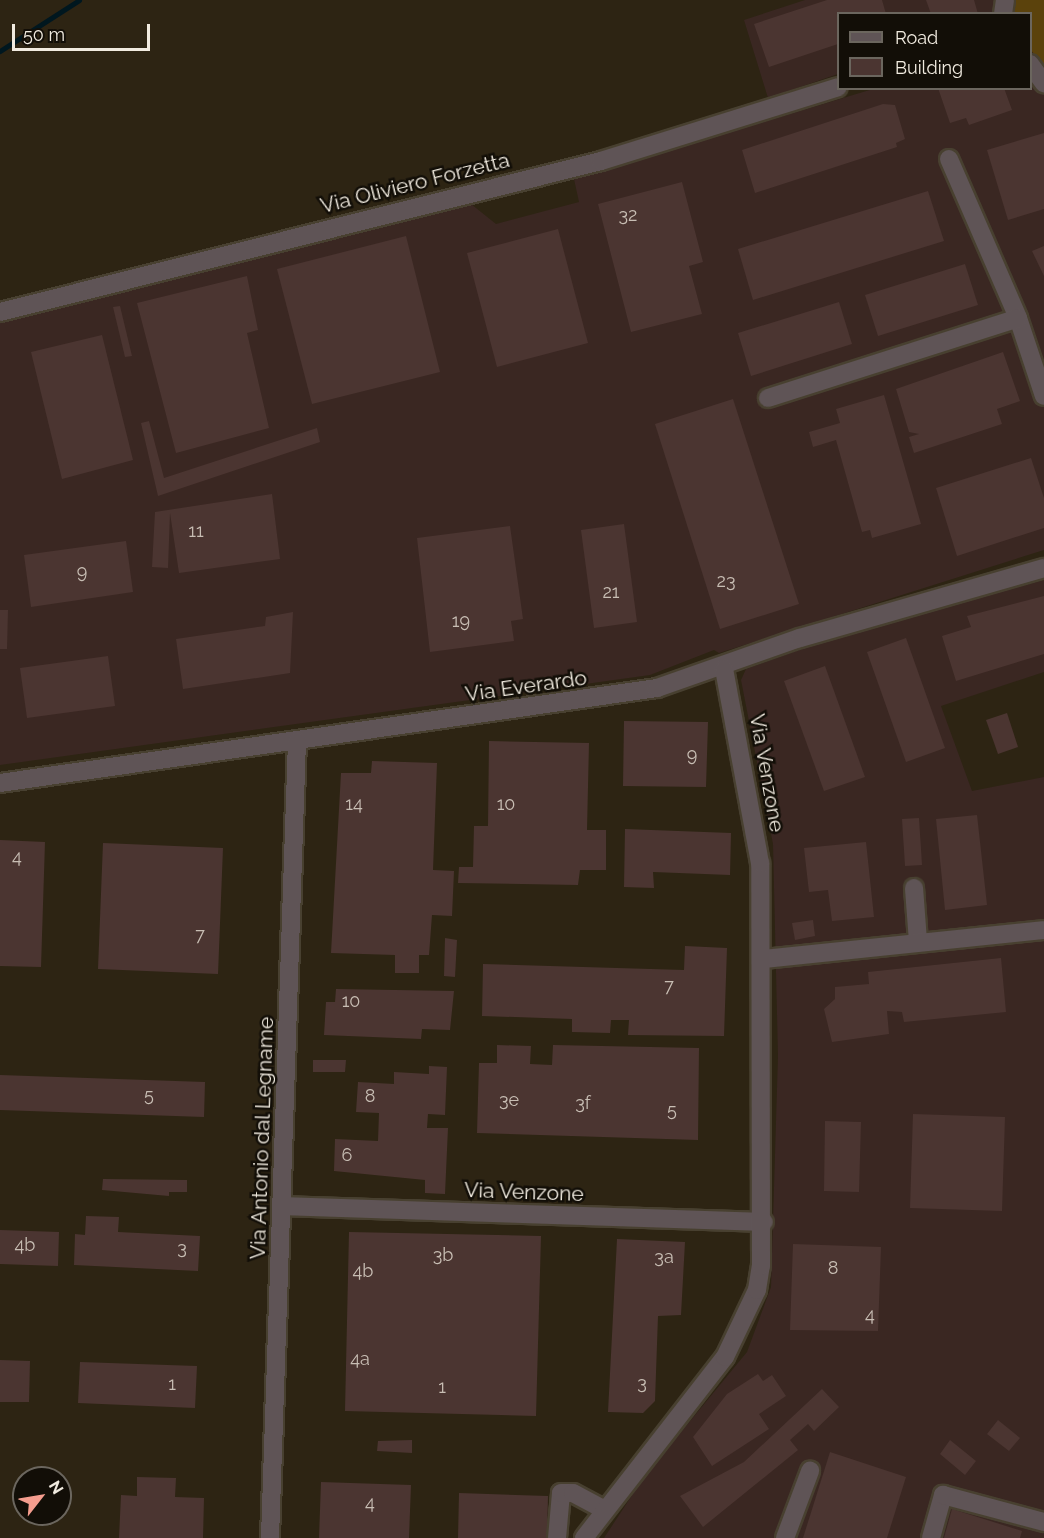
<!DOCTYPE html>
<style>
body{margin:0}
#map{position:relative;width:1044px;height:1538px;overflow:hidden;background:#2d2413;font-family:Raleway,sans-serif}
div>[style]{position:absolute}
.industrial>*{inset:0;background:#3a2722}
.green>*{inset:0;background:#5b420c}
.stream>*{height:5px;margin:-2.5px;padding:0 2.5px;transform-origin:2.5px;border-radius:2.5px;background:#00171f}
.building>*{inset:0;background:#4b3531}
.roads{filter:drop-shadow(2px 0 #484030) drop-shadow(-2px 0 #484030) drop-shadow(0 2px #484030) drop-shadow(0 -2px #484030)}
.minor>*{height:18px;margin:-9px;padding:0 9px;transform-origin:9px;border-radius:9px;background:#5f5456}
span{translate:-50% -50%;white-space:nowrap;text-align:center;line-height:1.15;-webkit-text-stroke:5px #120e07;paint-order:stroke}
.number-label{font-size:18px;color:#c8beb4}
.number-label span{-webkit-text-stroke-width:0}
.street-label{font-size:21px;color:#f1ebe0}
.legend{position:absolute;left:837px;top:12px;width:195px;height:78px;box-sizing:border-box;background:#120e07;border:2px solid #6b665e;margin:0;padding:8px 10px;list-style:none;font-size:18px;color:#f1ebe0}
.legend li{display:flex;align-items:center;gap:12px;height:30px}
.legend b{width:30px;border:2px solid #6b665e}
.north{position:absolute;left:12px;top:1466px;width:60px;height:60px;box-sizing:border-box;background:#120e07;border:2px solid #6b665e;border-radius:50%;rotate:59deg;font-size:16px;font-weight:700;line-height:24px;text-align:center;color:#f1ebe0}
.north::after{content:'';display:block;margin:auto;width:21px;height:27px;background:#f59d8e;clip-path:polygon(50% 0,100% 100%,50% 72%,0 100%)}
.scale{position:absolute;left:12px;top:24px;width:138px;height:27px;box-sizing:border-box;border:3px solid #f1ebe0;border-top:0;padding-left:8px;font-size:18px;line-height:21px;white-space:nowrap;color:#f1ebe0;-webkit-text-stroke:4px #120e07;paint-order:stroke}
</style>
<div id="map">
<div class="industrial">
<div style="clip-path:polygon(805px 0,998px 0,1006px 13px,838px 14px,838px 74px,768px 98px,744px 20px)"></div>
<div style="clip-path:polygon(1031px 50px,1044px 69px,1044px 550px,719px 653px,714px 650px,650px 675px,0 765px,0 323px,471px 204px,496px 224px,579px 202px,574px 179px,873px 89px,1030px 88px)"></div>
<div style="clip-path:polygon(1044px 580px,1044px 672px,941px 706px,972px 791px,1044px 777px,1044px 1538px,604px 1538px,644px 1477px,747px 1352px,771px 1287px,778px 1056px,773px 844px,741px 680px,746px 669px,852px 631px)"></div>
</div>
<div class="green">
<div style="clip-path:polygon(1002px 0,1044px 0,1044px 69px,1031px 50px,1030px 14px,1006px 13px)"></div>
</div>
<div class="stream">
<div style="left:0;top:51px;width:94px;rotate:-32.8deg"></div>
</div>
<div class="building">
<div style="clip-path:polygon(827px 0,882px 0,886px 14px,838px 14px,838px 44px,769px 67px,754px 24px)"></div>
<div style="clip-path:polygon(926px 0,974px 0,978px 14px,931px 14px)"></div>
<div style="clip-path:polygon(938px 88px,1004px 88px,1012px 110px,969px 125px,966px 118px,950px 123px)"></div>
<div style="clip-path:polygon(883px 104px,895px 105px,905px 139px,896px 143px,897px 147px,755px 193px,742px 150px)"></div>
<div style="clip-path:polygon(1044px 133px,1044px 209px,1008px 220px,987px 150px)"></div>
<div style="clip-path:polygon(682px 182px,703px 262px,689px 266px,702px 314px,631px 332px,598px 204px)"></div>
<div style="clip-path:polygon(928px 191px,944px 241px,753px 300px,738px 249px)"></div>
<div style="clip-path:polygon(558px 229px,588px 343px,497px 367px,467px 253px)"></div>
<div style="clip-path:polygon(406px 236px,440px 372px,312px 404px,277px 269px)"></div>
<div style="clip-path:polygon(1044px 246px,1044px 276px,1032px 251px)"></div>
<div style="clip-path:polygon(965px 264px,978px 305px,878px 336px,865px 295px)"></div>
<div style="clip-path:polygon(247px 276px,258px 330px,247px 333px,269px 428px,176px 453px,137px 303px)"></div>
<div style="clip-path:polygon(839px 302px,852px 344px,751px 376px,738px 333px)"></div>
<div style="clip-path:polygon(120px 306px,132px 356px,125px 357px,113px 307px)"></div>
<div style="clip-path:polygon(102px 335px,133px 460px,62px 479px,31px 352px)"></div>
<div style="clip-path:polygon(1003px 352px,1020px 401px,997px 409px,1002px 424px,914px 453px,909px 437px,919px 434px,909px 432px,896px 389px)"></div>
<div style="clip-path:polygon(884px 395px,921px 524px,872px 538px,870px 530px,862px 532px,836px 440px,813px 447px,809px 432px,840px 423px,836px 409px)"></div>
<div style="clip-path:polygon(733px 399px,799px 604px,720px 629px,655px 424px)"></div>
<div style="clip-path:polygon(149px 421px,164px 478px,317px 428px,320px 442px,158px 496px,141px 423px)"></div>
<div style="clip-path:polygon(1031px 458px,1044px 498px,1044px 528px,957px 556px,936px 488px)"></div>
<div style="clip-path:polygon(272px 494px,280px 559px,179px 573px,170px 513px,168px 568px,152px 567px,155px 512px)"></div>
<div style="clip-path:polygon(624px 524px,637px 622px,594px 628px,581px 530px)"></div>
<div style="clip-path:polygon(510px 526px,523px 619px,511px 621px,514px 641px,430px 652px,417px 538px)"></div>
<div style="clip-path:polygon(126px 541px,133px 592px,31px 607px,24px 555px)"></div>
<div style="clip-path:polygon(1044px 596px,1044px 654px,956px 681px,942px 636px,971px 627px,967px 616px)"></div>
<div style="clip-path:polygon(0 610px,8px 610px,7px 649px,0 649px)"></div>
<div style="clip-path:polygon(293px 612px,290px 673px,183px 689px,176px 639px,265px 626px,266px 617px)"></div>
<div style="clip-path:polygon(906px 638px,945px 748px,906px 762px,867px 652px)"></div>
<div style="clip-path:polygon(108px 656px,115px 706px,27px 718px,20px 668px)"></div>
<div style="clip-path:polygon(825px 666px,865px 777px,824px 791px,784px 681px)"></div>
<div style="clip-path:polygon(1007px 713px,1018px 747px,998px 754px,986px 720px)"></div>
<div style="clip-path:polygon(624px 721px,708px 722px,706px 787px,623px 786px)"></div>
<div style="clip-path:polygon(489px 741px,589px 743px,587px 830px,606px 830px,606px 870px,580px 870px,578px 885px,458px 883px,459px 867px,473px 867px,474px 826px,488px 826px)"></div>
<div style="clip-path:polygon(372px 761px,437px 763px,433px 870px,454px 871px,452px 916px,432px 915px,429px 955px,419px 955px,419px 973px,395px 973px,395px 955px,331px 953px,341px 773px,371px 773px)"></div>
<div style="clip-path:polygon(977px 815px,987px 905px,945px 910px,936px 819px)"></div>
<div style="clip-path:polygon(919px 818px,922px 865px,905px 866px,902px 819px)"></div>
<div style="clip-path:polygon(625px 829px,731px 833px,730px 875px,653px 872px,654px 888px,624px 887px)"></div>
<div style="clip-path:polygon(0 840px,45px 842px,41px 967px,0 966px)"></div>
<div style="clip-path:polygon(866px 842px,874px 917px,832px 921px,828px 890px,809px 892px,804px 848px)"></div>
<div style="clip-path:polygon(103px 843px,223px 848px,218px 974px,98px 969px)"></div>
<div style="clip-path:polygon(813px 920px,815px 936px,795px 940px,792px 923px)"></div>
<div style="clip-path:polygon(445px 938px,457px 940px,455px 977px,444px 976px)"></div>
<div style="clip-path:polygon(685px 946px,727px 948px,724px 1036px,628px 1035px,629px 1020px,611px 1020px,610px 1033px,572px 1032px,572px 1019px,482px 1016px,483px 964px,684px 970px)"></div>
<div style="clip-path:polygon(1001px 958px,1006px 1012px,904px 1022px,902px 1012px,887px 1011px,889px 1034px,832px 1042px,824px 1009px,835px 999px,835px 987px,869px 984px,868px 972px)"></div>
<div style="clip-path:polygon(336px 989px,454px 991px,450px 1030px,422px 1029px,421px 1039px,324px 1035px,326px 1002px,335px 1002px)"></div>
<div style="clip-path:polygon(497px 1045px,531px 1046px,530px 1064px,552px 1065px,553px 1045px,699px 1048px,698px 1140px,477px 1133px,479px 1063px,497px 1063px)"></div>
<div style="clip-path:polygon(313px 1060px,346px 1060px,345px 1072px,313px 1072px)"></div>
<div style="clip-path:polygon(429px 1066px,447px 1067px,445px 1115px,428px 1114px,427px 1128px,448px 1128px,445px 1194px,425px 1193px,425px 1180px,334px 1171px,335px 1139px,378px 1141px,379px 1113px,356px 1112px,358px 1082px,394px 1084px,394px 1072px,429px 1074px)"></div>
<div style="clip-path:polygon(0 1075px,205px 1082px,204px 1117px,0 1110px)"></div>
<div style="clip-path:polygon(913px 1114px,1005px 1117px,1002px 1211px,910px 1208px)"></div>
<div style="clip-path:polygon(825px 1121px,861px 1122px,859px 1192px,824px 1191px)"></div>
<div style="clip-path:polygon(103px 1179px,187px 1180px,187px 1192px,169px 1192px,169px 1196px,102px 1190px)"></div>
<div style="clip-path:polygon(86px 1216px,119px 1217px,118px 1232px,200px 1236px,198px 1271px,74px 1265px,75px 1234px,85px 1235px)"></div>
<div style="clip-path:polygon(0 1230px,59px 1232px,58px 1266px,0 1264px)"></div>
<div style="clip-path:polygon(349px 1232px,541px 1236px,536px 1416px,345px 1411px)"></div>
<div style="clip-path:polygon(617px 1239px,685px 1242px,681px 1315px,658px 1316px,655px 1401px,643px 1413px,608px 1412px)"></div>
<div style="clip-path:polygon(793px 1244px,881px 1247px,878px 1331px,790px 1330px)"></div>
<div style="clip-path:polygon(0 1360px,30px 1361px,29px 1402px,0 1402px)"></div>
<div style="clip-path:polygon(80px 1362px,197px 1366px,195px 1408px,78px 1403px)"></div>
<div style="clip-path:polygon(758px 1374px,763px 1381px,772px 1375px,786px 1396px,759px 1414px,769px 1429px,712px 1466px,693px 1437px,727px 1394px)"></div>
<div style="clip-path:polygon(822px 1389px,839px 1407px,814px 1431px,808px 1424px,790px 1440px,798px 1450px,703px 1527px,680px 1496px,744px 1462px)"></div>
<div style="clip-path:polygon(998px 1420px,1020px 1438px,1009px 1451px,987px 1434px)"></div>
<div style="clip-path:polygon(412px 1440px,412px 1453px,377px 1451px,378px 1441px)"></div>
<div style="clip-path:polygon(950px 1440px,976px 1461px,965px 1475px,940px 1454px)"></div>
<div style="clip-path:polygon(830px 1452px,906px 1477px,887px 1538px,803px 1538px)"></div>
<div style="clip-path:polygon(137px 1477px,176px 1478px,175px 1497px,204px 1498px,203px 1538px,119px 1538px,121px 1495px,137px 1496px)"></div>
<div style="clip-path:polygon(321px 1482px,411px 1485px,409px 1538px,319px 1538px)"></div>
<div style="clip-path:polygon(459px 1493px,548px 1496px,547px 1538px,458px 1538px)"></div>
<div style="clip-path:polygon(952px 1509px,1022px 1531px,1020px 1538px,944px 1538px)"></div>
</div>
<div class="roads">
<div class="minor">
<div style="left:1003px;top:14px;width:14px;rotate:-82deg"></div>
<div style="left:1030px;top:64px;width:24px;rotate:54deg"></div>
<div style="left:949px;top:159px;width:173px;rotate:66.5deg"></div>
<div style="left:1018px;top:318px;width:82px;rotate:71.6deg"></div>
<div style="left:0;top:312px;width:620px;rotate:-14.1deg"></div>
<div style="left:601px;top:161px;width:248px;rotate:-17.3deg"></div>
<div style="left:768px;top:398px;width:262px;rotate:-17.7deg"></div>
<div style="left:0;top:783px;width:664px;rotate:-8.23deg"></div>
<div style="left:657px;top:688px;width:151px;rotate:-19.3deg"></div>
<div style="left:800px;top:638px;width:254px;rotate:-16deg"></div>
<div style="left:914px;top:888px;width:53px;rotate:85.7deg"></div>
<div style="left:763px;top:959px;width:282px;rotate:-5.9deg"></div>
<div style="left:282px;top:1206px;width:482px;rotate:1.9deg"></div>
<div style="left:270px;top:1538px;width:797px;rotate:-88.06deg"></div>
<div style="left:557px;top:1538px;width:45px;rotate:-84.9deg"></div>
<div style="left:561px;top:1493px;width:12px"></div>
<div style="left:573px;top:1493px;width:34px;rotate:28deg"></div>
<div style="left:584px;top:1538px;width:229px;rotate:-52.1deg"></div>
<div style="left:725px;top:1357px;width:74px;rotate:-64.5deg"></div>
<div style="left:757px;top:1290px;width:24px;rotate:-81deg"></div>
<div style="left:761px;top:1266px;width:403px;rotate:-90.1deg"></div>
<div style="left:760px;top:863px;width:197px;rotate:-100.5deg"></div>
<div style="left:785px;top:1538px;width:72px;rotate:-69.5deg"></div>
<div style="left:931px;top:1538px;width:45px;rotate:-74.4deg"></div>
<div style="left:943px;top:1495px;width:105px;rotate:15deg"></div>
</div>
</div>
<div class="number-label">
<span style="left:628px;top:215px">32</span>
<span style="left:196px;top:531px">11</span>
<span style="left:82px;top:572px">9</span>
<span style="left:726px;top:581px">23</span>
<span style="left:611px;top:592px">21</span>
<span style="left:461px;top:621px">19</span>
<span style="left:692px;top:755px">9</span>
<span style="left:354px;top:804px">14</span>
<span style="left:506px;top:804px">10</span>
<span style="left:17px;top:857px">4</span>
<span style="left:200px;top:935px">7</span>
<span style="left:669px;top:986px">7</span>
<span style="left:351px;top:1001px">10</span>
<span style="left:149px;top:1095px">5</span>
<span style="left:370px;top:1096px">8</span>
<span style="left:509px;top:1100px">3e</span>
<span style="left:583px;top:1103px">3f</span>
<span style="left:672px;top:1110px">5</span>
<span style="left:347px;top:1155px">6</span>
<span style="left:25px;top:1245px">4b</span>
<span style="left:182px;top:1248px">3</span>
<span style="left:443px;top:1255px">3b</span>
<span style="left:664px;top:1257px">3a</span>
<span style="left:833px;top:1268px">8</span>
<span style="left:363px;top:1271px">4b</span>
<span style="left:870px;top:1315px">4</span>
<span style="left:360px;top:1359px">4a</span>
<span style="left:642px;top:1383px">3</span>
<span style="left:172px;top:1384px">1</span>
<span style="left:442px;top:1387px">1</span>
<span style="left:370px;top:1503px">4</span>
</div>
<div class="street-label">
<span style="left:415px;top:183px;rotate:-14deg">Via Oliviero Forzetta</span>
<span style="left:526px;top:686px;rotate:-8deg">Via Everardo</span>
<span style="left:767px;top:773px;rotate:80deg">Via Venzone</span>
<span style="left:262px;top:1138px;rotate:-88deg">Via Antonio dal Legname</span>
<span style="left:524px;top:1192px;rotate:2deg">Via Venzone</span>
</div>
<ul class="legend">
<li><b style="height:8px;background:#5f5456"></b>Road</li>
<li><b style="height:16px;background:#4b3531"></b>Building</li>
</ul>
<div class="north">N</div>
<div class="scale">50 m</div>
</div>
